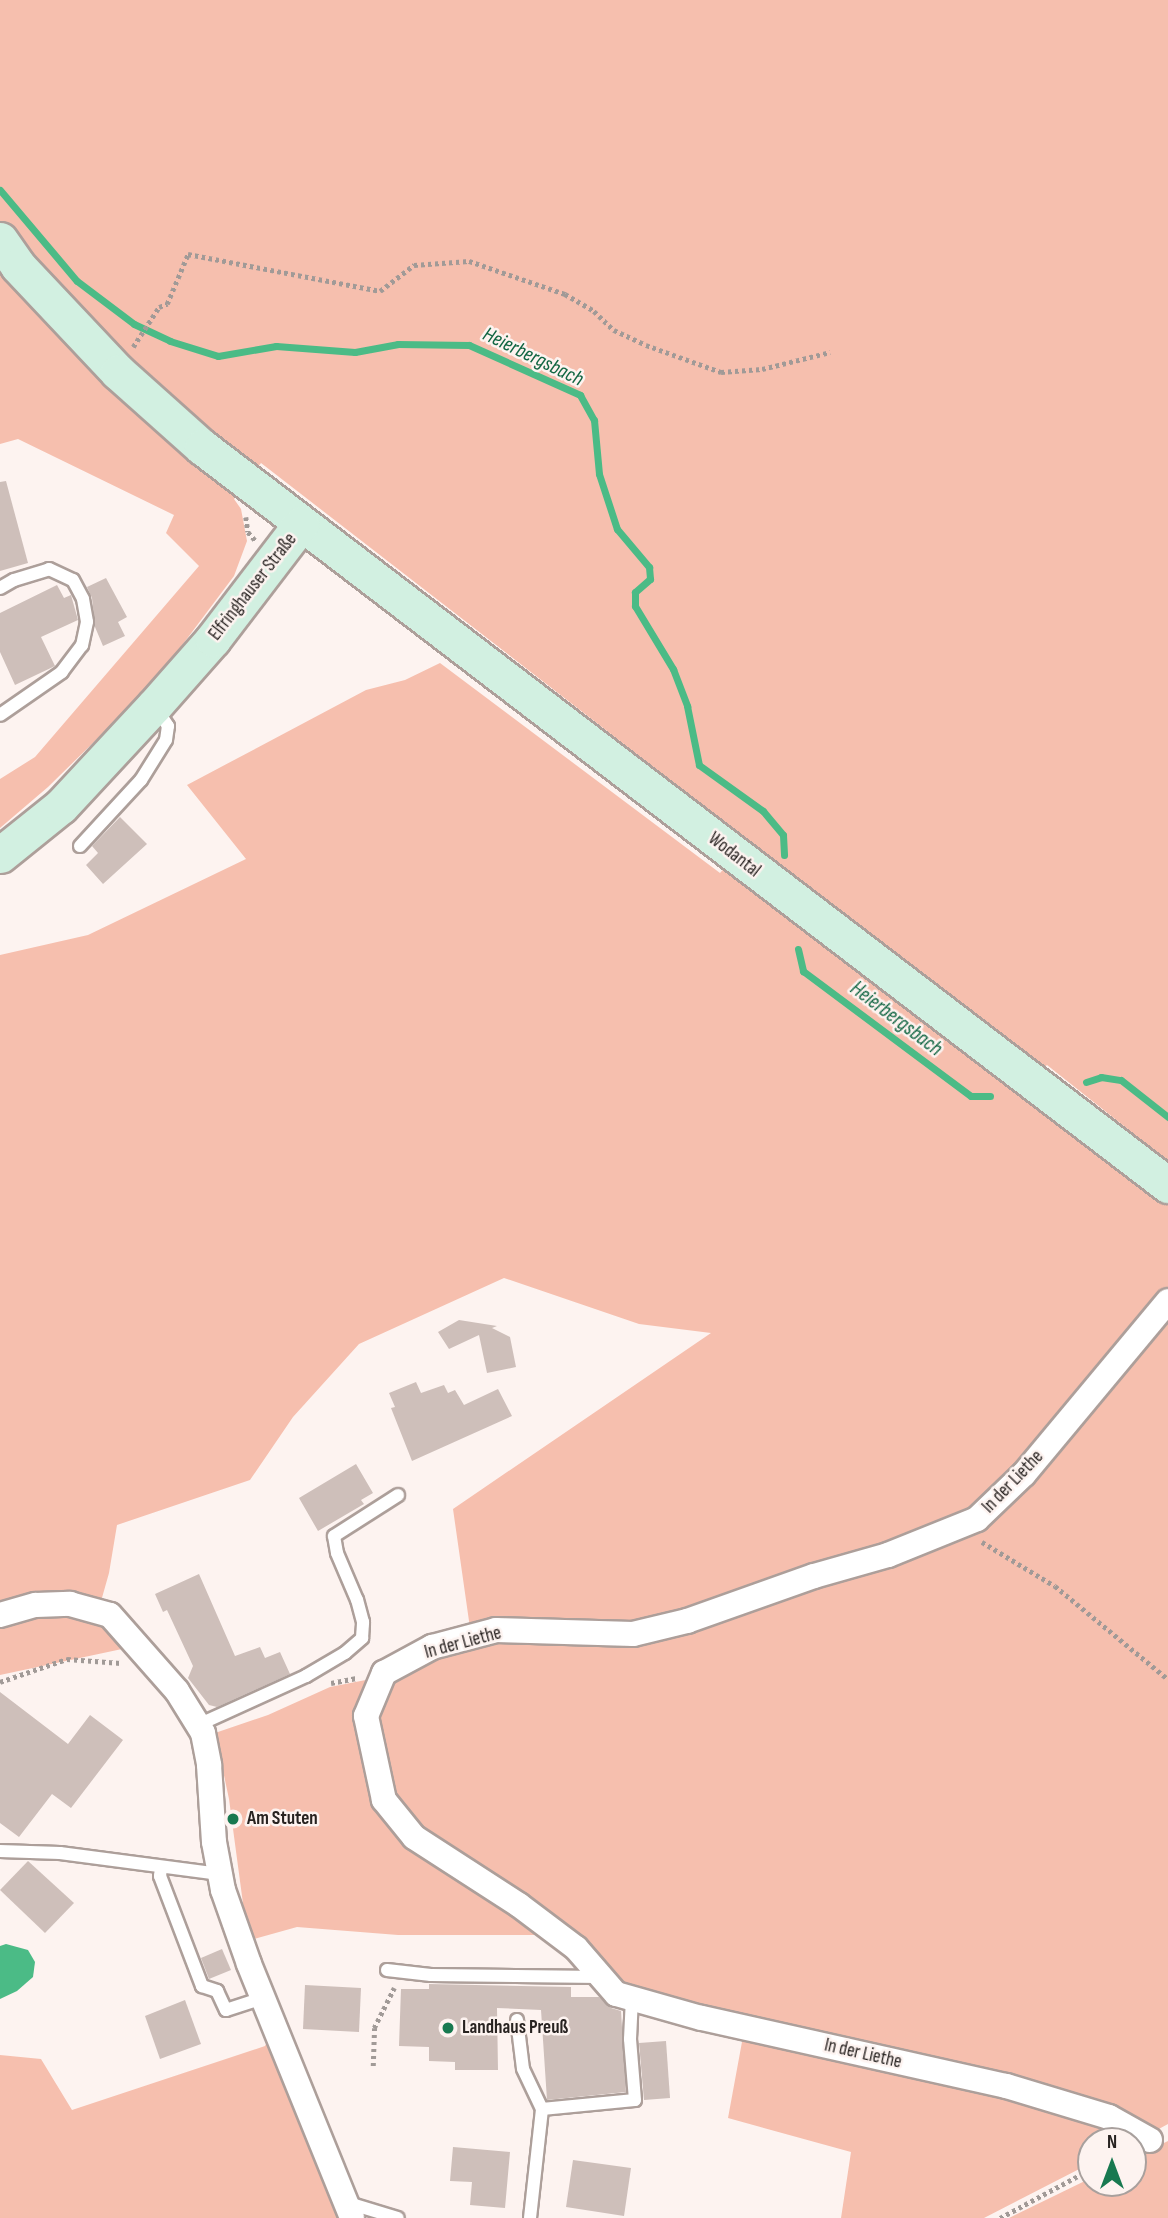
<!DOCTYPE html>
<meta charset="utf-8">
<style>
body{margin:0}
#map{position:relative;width:1168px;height:2218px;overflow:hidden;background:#fdf3f0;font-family:"Sofia Sans Condensed",sans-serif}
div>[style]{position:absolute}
.green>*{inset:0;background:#f6bfae}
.water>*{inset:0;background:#4bbb86}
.stream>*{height:7px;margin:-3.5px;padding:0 3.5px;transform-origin:3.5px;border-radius:3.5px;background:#4bbb86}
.building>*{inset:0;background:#cebfba}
.path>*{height:4.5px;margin-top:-2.25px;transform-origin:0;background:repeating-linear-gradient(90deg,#a19a97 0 3.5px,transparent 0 7px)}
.roads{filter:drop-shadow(2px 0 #ad9f9a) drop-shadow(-2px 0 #ad9f9a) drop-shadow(0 2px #ad9f9a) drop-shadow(0 -2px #ad9f9a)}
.lane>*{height:12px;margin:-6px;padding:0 6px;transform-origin:6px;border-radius:6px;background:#fff}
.street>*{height:24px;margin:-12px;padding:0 12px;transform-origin:12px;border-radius:12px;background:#fff}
.secondary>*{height:35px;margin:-17.5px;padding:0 17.5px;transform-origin:17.5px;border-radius:17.5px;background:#d2f0e1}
.dots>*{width:19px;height:19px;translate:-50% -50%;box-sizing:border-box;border:4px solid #fdf3f0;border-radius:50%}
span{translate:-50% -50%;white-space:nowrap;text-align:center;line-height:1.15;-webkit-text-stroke:5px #fdf3f0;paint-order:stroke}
.street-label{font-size:19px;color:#282321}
.poi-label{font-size:19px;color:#282321;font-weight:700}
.left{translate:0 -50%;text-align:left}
.water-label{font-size:21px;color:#126643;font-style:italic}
.north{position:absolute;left:1077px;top:2127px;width:70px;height:70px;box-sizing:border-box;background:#fdf3f0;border:2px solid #a8a09d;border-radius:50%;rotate:0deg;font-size:19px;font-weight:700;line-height:28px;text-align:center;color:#282321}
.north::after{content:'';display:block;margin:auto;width:24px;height:32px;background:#187950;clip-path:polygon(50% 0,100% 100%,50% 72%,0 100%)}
</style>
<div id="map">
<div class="green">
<div style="clip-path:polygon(0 0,1168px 0,1168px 1161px,1047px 1065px,1015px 1089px,1168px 1204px,1168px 1291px,1006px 1485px,947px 1527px,632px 1629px,470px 1628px,453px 1509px,711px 1333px,639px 1324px,504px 1278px,359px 1344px,293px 1417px,250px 1480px,117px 1525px,109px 1573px,96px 1619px,122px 1649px,0 1675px,0 955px,88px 935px,246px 859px,187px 785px,366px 690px,405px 680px,440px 663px,720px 873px,749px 841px,261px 463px,234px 499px,241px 509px,247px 541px,234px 576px,153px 684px,48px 787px,0 828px,0 779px,35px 757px,199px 566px,166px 533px,174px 515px,18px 439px,0 444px)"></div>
<div style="clip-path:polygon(1168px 1307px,1168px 2124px,1133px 2143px,1091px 2141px,1091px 2163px,984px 2218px,841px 2218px,851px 2152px,728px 2118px,744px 2031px,619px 1988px,455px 1859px,390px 1799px,374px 1716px,393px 1673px,492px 1636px,586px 1640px,949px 1537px)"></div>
<div style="clip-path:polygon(376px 1678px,378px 1799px,550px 1935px,398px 1935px,297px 1927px,254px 1939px,244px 1911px,229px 1799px,215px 1733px,268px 1715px,330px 1687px)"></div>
<div style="clip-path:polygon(268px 2040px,340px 2218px,0 2218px,0 2055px,41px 2059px,72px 2110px,265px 2046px)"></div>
<div style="clip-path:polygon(1168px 2141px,1168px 2218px,1009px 2218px,1091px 2178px,1091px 2183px,1133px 2183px,1133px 2158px)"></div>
</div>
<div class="water">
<div style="clip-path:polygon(6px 1944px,28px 1950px,35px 1962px,33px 1977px,17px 1991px,0 1999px,0 1946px)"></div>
</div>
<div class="stream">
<div style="left:0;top:190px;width:119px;rotate:49.8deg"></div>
<div style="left:77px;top:281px;width:71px;rotate:37deg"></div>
<div style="left:134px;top:324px;width:40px;rotate:25deg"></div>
<div style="left:170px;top:341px;width:50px;rotate:17.4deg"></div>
<div style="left:218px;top:356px;width:59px;rotate:-9.8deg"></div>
<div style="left:276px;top:346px;width:79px;rotate:4.3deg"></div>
<div style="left:355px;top:352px;width:44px;rotate:-10.5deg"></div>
<div style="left:398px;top:344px;width:71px;rotate:0.8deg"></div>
<div style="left:469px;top:345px;width:122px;rotate:24.2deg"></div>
<div style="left:580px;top:395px;width:29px;rotate:61deg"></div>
<div style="left:594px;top:420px;width:54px;rotate:84.7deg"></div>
<div style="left:599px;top:474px;width:58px;rotate:71.9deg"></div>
<div style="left:617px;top:529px;width:50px;rotate:49.9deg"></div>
<div style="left:649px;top:567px;width:12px;rotate:85deg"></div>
<div style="left:650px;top:579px;width:20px;rotate:139deg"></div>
<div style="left:635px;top:592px;width:14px;rotate:90deg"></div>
<div style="left:635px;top:606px;width:74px;rotate:58.9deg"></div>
<div style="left:673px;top:669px;width:40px;rotate:69deg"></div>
<div style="left:687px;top:706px;width:60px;rotate:78.5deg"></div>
<div style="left:699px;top:765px;width:79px;rotate:35.7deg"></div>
<div style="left:763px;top:811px;width:31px;rotate:50deg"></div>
<div style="left:783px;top:835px;width:20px;rotate:87deg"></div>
<div style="left:798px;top:949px;width:23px;rotate:77deg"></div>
<div style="left:803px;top:971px;width:209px;rotate:36.7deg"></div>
<div style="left:971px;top:1096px;width:19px"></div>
<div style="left:1086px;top:1082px;width:16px;rotate:-18deg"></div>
<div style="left:1101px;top:1077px;width:20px;rotate:9deg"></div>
<div style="left:1121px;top:1080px;width:60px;rotate:38.2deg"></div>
</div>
<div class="building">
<div style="clip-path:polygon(6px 481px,28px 563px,0 571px,0 482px)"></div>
<div style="clip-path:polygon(106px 578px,127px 617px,118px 622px,125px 636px,103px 646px,95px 627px,92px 598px,87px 587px)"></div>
<div style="clip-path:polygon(57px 585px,64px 598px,71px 595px,78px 620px,41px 637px,55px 666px,15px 685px,0 652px,0 613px)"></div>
<div style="clip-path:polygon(120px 817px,147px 844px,103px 884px,86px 865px,98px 853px,92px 846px)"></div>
<div style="clip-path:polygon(459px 1320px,497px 1326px,492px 1328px,510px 1337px,516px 1367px,487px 1373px,479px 1335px,449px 1349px,438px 1332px)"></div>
<div style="clip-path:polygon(416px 1382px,421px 1393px,444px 1385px,448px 1393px,455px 1390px,464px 1405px,498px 1389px,512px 1416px,412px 1461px,391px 1408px,395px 1407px,389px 1393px)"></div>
<div style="clip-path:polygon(356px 1464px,373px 1493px,361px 1500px,364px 1504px,318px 1531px,299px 1498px)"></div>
<div style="clip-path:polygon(199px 1574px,235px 1656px,260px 1647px,265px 1658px,280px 1652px,290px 1674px,217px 1707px,209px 1705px,188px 1678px,193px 1666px,167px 1610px,163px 1612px,155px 1594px)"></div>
<div style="clip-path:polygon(0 1692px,68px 1744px,90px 1715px,123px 1740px,71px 1808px,52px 1794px,19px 1837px,0 1823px)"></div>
<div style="clip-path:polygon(28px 1861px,74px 1903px,45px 1933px,0 1890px)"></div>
<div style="clip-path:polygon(222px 1949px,231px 1970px,209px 1979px,201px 1958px)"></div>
<div style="clip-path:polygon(429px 1984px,571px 1987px,571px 1997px,599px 1997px,611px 2008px,621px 2011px,626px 2092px,547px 2100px,541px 2010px,497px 2008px,498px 2070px,455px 2070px,455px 2062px,429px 2061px,429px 2047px,399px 2046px,401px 1989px,429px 1989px)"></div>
<div style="clip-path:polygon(305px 1985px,361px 1988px,359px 2032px,303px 2029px)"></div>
<div style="clip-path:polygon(185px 2000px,201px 2044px,160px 2059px,145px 2016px)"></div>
<div style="clip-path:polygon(666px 2041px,670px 2098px,644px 2100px,639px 2043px)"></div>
<div style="clip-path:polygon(453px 2147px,510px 2152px,505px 2208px,470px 2205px,472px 2182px,450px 2181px)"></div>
<div style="clip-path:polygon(573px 2160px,631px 2168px,624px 2216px,566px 2207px)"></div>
</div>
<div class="path">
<div style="left:133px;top:347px;width:48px;rotate:-57deg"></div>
<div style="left:159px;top:307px;width:9px;rotate:-21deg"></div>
<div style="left:167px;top:304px;width:54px;rotate:-67.2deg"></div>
<div style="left:188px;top:254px;width:196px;rotate:10.9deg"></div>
<div style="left:380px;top:291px;width:43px;rotate:-37.4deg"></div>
<div style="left:414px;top:265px;width:55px;rotate:-4.2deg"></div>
<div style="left:469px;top:261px;width:102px;rotate:19deg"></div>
<div style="left:565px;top:294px;width:34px;rotate:30deg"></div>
<div style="left:594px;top:311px;width:28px;rotate:44deg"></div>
<div style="left:614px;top:330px;width:35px;rotate:25deg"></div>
<div style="left:646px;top:345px;width:80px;rotate:19.8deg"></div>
<div style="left:721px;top:372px;width:41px;rotate:-4.2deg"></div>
<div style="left:762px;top:369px;width:70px;rotate:-14deg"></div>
<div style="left:246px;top:517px;width:15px;rotate:82deg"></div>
<div style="left:248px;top:532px;width:11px;rotate:49deg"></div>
<div style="left:982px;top:1542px;width:85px;rotate:31.1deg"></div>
<div style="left:1055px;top:1586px;width:146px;rotate:39.5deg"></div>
<div style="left:0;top:1682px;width:71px;rotate:-18.9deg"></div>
<div style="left:67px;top:1659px;width:54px;rotate:4.2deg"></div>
<div style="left:331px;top:1683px;width:26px;rotate:-11deg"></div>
<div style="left:373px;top:2066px;width:38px;rotate:-88deg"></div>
<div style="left:374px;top:2028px;width:45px;rotate:-63.4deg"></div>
<div style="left:1000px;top:2218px;width:103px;rotate:-28.3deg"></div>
</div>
<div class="roads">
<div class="lane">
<div style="left:0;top:588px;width:16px;rotate:-30deg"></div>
<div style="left:14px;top:580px;width:37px;rotate:-17deg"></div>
<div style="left:49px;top:569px;width:26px;rotate:25deg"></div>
<div style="left:73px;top:580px;width:21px;rotate:62deg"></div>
<div style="left:83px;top:599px;width:23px;rotate:80deg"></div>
<div style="left:87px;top:622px;width:24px;rotate:102deg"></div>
<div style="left:82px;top:645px;width:34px;rotate:127deg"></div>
<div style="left:62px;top:672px;width:75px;rotate:145.3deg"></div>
<div style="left:80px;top:846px;width:90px;rotate:-47.3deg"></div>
<div style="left:141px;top:780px;width:47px;rotate:-58deg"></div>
<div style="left:166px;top:740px;width:14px;rotate:-82deg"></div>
<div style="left:168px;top:726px;width:23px;rotate:-124deg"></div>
<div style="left:198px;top:1725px;width:119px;rotate:-24.4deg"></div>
<div style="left:306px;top:1676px;width:45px;rotate:-30.5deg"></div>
<div style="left:345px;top:1653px;width:23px;rotate:-41deg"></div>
<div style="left:362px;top:1638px;width:16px;rotate:-86deg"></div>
<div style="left:363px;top:1622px;width:23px;rotate:-105deg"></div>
<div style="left:357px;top:1600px;width:51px;rotate:-113.1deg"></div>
<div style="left:337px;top:1553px;width:17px;rotate:-100deg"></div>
<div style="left:334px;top:1536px;width:76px;rotate:-32.6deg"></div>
<div style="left:0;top:1851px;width:60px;rotate:1.9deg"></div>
<div style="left:60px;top:1853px;width:161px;rotate:7.5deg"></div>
<div style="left:161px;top:1868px;width:8px;rotate:97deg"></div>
<div style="left:160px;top:1876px;width:118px;rotate:69.1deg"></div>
<div style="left:202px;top:1986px;width:16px;rotate:18deg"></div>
<div style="left:217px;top:1991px;width:21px;rotate:65deg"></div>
<div style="left:226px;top:2010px;width:38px;rotate:-18deg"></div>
<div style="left:387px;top:1970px;width:44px;rotate:6.5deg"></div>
<div style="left:431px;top:1975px;width:169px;rotate:0.7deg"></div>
<div style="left:517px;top:2020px;width:49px;rotate:83deg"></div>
<div style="left:523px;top:2069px;width:44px;rotate:64.6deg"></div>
<div style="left:345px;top:2202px;width:55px;rotate:16.8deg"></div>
<div style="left:530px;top:2218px;width:110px;rotate:-83.7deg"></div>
<div style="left:542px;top:2109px;width:93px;rotate:-5.5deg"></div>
<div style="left:635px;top:2100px;width:61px;rotate:-94.7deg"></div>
<div style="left:630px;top:2039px;width:41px;rotate:-87.2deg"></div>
</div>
<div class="street">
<div style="left:0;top:1615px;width:37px;rotate:-16deg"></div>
<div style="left:36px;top:1605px;width:34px;rotate:-2deg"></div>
<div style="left:70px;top:1604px;width:41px;rotate:15.4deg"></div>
<div style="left:110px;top:1615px;width:101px;rotate:48.6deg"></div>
<div style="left:177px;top:1691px;width:49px;rotate:58.2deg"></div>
<div style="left:203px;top:1733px;width:33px;rotate:79deg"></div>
<div style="left:209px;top:1765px;width:77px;rotate:86.3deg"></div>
<div style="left:214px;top:1842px;width:49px;rotate:79.4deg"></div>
<div style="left:223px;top:1890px;width:78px;rotate:70.6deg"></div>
<div style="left:249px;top:1964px;width:274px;rotate:67.9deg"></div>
<div style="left:1150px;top:2140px;width:47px;rotate:-150.7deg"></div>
<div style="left:1109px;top:2117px;width:108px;rotate:-163.2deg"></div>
<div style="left:1006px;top:2086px;width:312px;rotate:-167.4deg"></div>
<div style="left:701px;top:2018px;width:88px;rotate:-164.2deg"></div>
<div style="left:616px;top:1994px;width:61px;rotate:-131deg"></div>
<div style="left:576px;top:1948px;width:71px;rotate:-143deg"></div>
<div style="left:519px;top:1905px;width:125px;rotate:-147.1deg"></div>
<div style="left:414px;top:1837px;width:48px;rotate:-129deg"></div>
<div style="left:384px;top:1800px;width:86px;rotate:-102.1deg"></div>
<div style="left:366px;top:1716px;width:47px;rotate:-67.3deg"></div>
<div style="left:384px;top:1673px;width:55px;rotate:-28.4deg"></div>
<div style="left:432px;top:1647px;width:66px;rotate:-14.9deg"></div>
<div style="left:496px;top:1630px;width:137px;rotate:1.7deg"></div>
<div style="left:633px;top:1634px;width:56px;rotate:-13.5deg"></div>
<div style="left:687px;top:1621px;width:135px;rotate:-19.5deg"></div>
<div style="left:814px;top:1576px;width:77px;rotate:-15.8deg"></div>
<div style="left:888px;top:1555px;width:96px;rotate:-22deg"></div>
<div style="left:977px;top:1519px;width:65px;rotate:-43.8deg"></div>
<div style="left:1024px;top:1474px;width:225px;rotate:-50.2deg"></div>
</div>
<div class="secondary">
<div style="left:0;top:240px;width:32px;rotate:55deg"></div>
<div style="left:18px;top:266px;width:146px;rotate:46.7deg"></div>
<div style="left:118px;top:372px;width:113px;rotate:41.8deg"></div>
<div style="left:202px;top:447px;width:1216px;rotate:37.38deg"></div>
<div style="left:0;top:855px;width:78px;rotate:-38.8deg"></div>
<div style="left:61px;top:806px;width:137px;rotate:-47.1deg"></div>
<div style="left:154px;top:706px;width:89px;rotate:-48.6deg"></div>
<div style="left:213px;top:639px;width:145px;rotate:-52.6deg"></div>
</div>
</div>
<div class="dots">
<div style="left:233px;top:1819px;background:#187950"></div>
<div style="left:448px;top:2028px;background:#187950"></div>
</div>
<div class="street-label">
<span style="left:253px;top:587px;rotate:-52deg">Elfringhauser Straße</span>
<span style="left:734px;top:855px;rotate:38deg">Wodantal</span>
<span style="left:1013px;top:1482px;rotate:-46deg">In der Liethe</span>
<span style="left:463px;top:1643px;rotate:-15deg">In der Liethe</span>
<span style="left:863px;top:2054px;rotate:13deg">In der Liethe</span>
</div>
<div class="poi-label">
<span class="left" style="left:247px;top:1819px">Am Stuten</span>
<span class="left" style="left:462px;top:2028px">Landhaus Preuß</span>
</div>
<div class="water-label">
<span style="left:533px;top:357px;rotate:26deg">Heierbergsbach</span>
<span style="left:896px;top:1019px;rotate:37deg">Heierbergsbach</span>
</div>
<div class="north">N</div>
</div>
